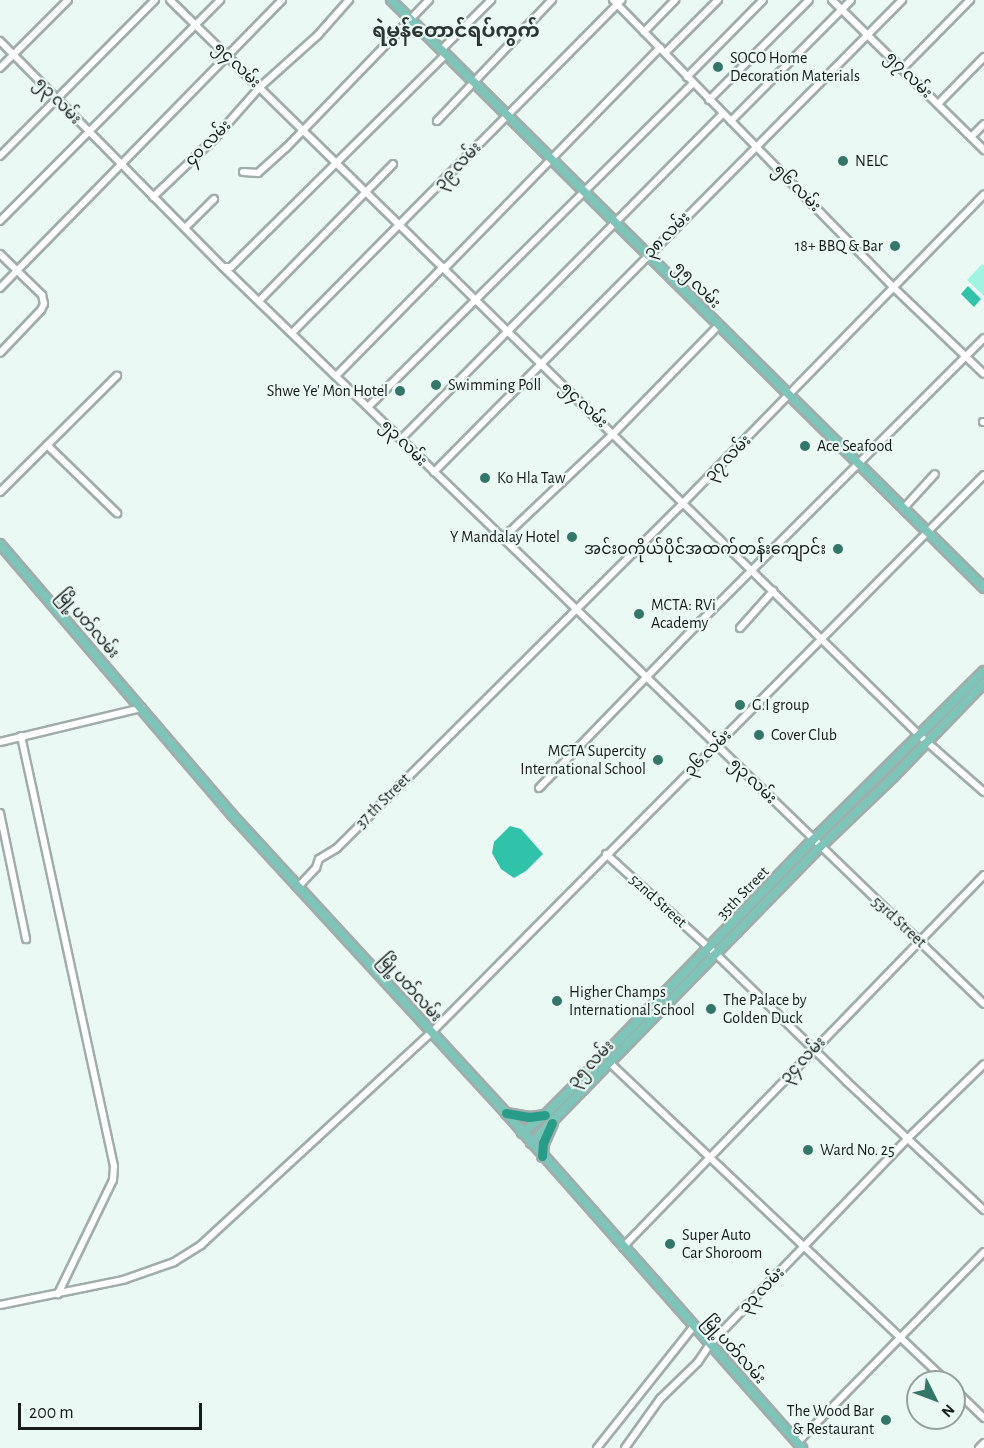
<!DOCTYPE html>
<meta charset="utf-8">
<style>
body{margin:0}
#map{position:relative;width:984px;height:1448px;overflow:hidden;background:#ebf9f5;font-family:"Alegreya Sans","Noto Sans Myanmar",sans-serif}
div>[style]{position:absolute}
.green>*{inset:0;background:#a2f3e0}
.water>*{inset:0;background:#31c3a9}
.roads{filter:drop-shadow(2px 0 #a0adaa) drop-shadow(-2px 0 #a0adaa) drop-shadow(0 2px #a0adaa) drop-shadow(0 -2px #a0adaa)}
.minor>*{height:6px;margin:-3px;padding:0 3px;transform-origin:3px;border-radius:3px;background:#fff}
.major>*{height:8px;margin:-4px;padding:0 4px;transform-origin:4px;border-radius:4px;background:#7ec4b8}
.highway>*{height:9px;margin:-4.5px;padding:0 4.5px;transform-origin:4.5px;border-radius:4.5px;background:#289c88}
.dots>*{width:16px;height:16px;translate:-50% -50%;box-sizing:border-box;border:3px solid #ebf9f5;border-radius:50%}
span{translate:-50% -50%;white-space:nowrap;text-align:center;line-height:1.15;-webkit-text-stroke:4.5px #ebf9f5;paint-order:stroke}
.poi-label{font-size:16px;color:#171c1b}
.left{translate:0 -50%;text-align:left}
.right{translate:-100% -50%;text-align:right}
.street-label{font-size:16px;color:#171c1b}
.quarter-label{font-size:20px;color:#2b3533;font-weight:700}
.north{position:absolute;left:906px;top:1370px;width:60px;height:60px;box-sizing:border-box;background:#ebf9f5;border:2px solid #96a19e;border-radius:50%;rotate:132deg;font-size:16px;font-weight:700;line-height:24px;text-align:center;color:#171c1b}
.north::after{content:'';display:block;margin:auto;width:21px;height:27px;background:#347769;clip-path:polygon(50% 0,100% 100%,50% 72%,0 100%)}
.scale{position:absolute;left:18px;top:1403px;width:184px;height:27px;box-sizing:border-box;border:3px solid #171c1b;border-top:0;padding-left:8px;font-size:18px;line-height:21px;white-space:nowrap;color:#171c1b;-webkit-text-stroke:4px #ebf9f5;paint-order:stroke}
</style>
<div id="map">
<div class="green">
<div style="clip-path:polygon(982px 264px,984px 265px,984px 296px,967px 280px)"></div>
</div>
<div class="water">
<div style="clip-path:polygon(968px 286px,981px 299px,974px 307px,961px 294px)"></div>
<div style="clip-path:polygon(510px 826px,521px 829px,543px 854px,526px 871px,514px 878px,501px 869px,492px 853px,494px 842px)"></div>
</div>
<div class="roads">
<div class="minor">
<div style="left:170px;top:0;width:1051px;rotate:44.46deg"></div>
<div style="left:920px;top:736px;width:85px;rotate:41.2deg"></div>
<div style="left:613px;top:0;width:402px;rotate:45.7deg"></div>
<div style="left:894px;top:288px;width:124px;rotate:43.7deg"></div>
<div style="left:832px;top:0;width:214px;rotate:44.6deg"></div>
<div style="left:644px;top:32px;width:45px;rotate:-45.9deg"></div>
<div style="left:0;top:41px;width:317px;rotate:45.4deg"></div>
<div style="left:223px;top:267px;width:1059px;rotate:44.08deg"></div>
<div style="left:441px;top:50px;width:71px;rotate:-45deg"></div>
<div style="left:665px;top:53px;width:75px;rotate:-45deg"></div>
<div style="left:0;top:68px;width:96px;rotate:-45deg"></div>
<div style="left:902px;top:69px;width:97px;rotate:-45.4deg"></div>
<div style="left:687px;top:77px;width:108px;rotate:-45.4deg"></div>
<div style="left:709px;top:100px;width:141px;rotate:-45deg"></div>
<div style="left:938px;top:104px;width:66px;rotate:-45.6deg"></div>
<div style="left:437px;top:121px;width:167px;rotate:-46.5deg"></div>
<div style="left:731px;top:121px;width:170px;rotate:-45.2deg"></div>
<div style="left:971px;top:137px;width:18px;rotate:-45deg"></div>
<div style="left:0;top:156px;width:220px;rotate:-45.2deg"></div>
<div style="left:243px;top:172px;width:15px;rotate:4deg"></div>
<div style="left:258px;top:173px;width:38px;rotate:-42deg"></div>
<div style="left:286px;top:148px;width:206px;rotate:-46deg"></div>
<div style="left:153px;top:197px;width:84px;rotate:-43.6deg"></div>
<div style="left:214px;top:139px;width:69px;rotate:-48.5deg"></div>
<div style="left:260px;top:87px;width:78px;rotate:-41.9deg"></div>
<div style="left:318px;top:35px;width:47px;rotate:-48.5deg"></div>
<div style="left:0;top:221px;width:312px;rotate:-45.1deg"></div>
<div style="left:185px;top:228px;width:41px;rotate:-45deg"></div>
<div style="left:0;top:254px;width:59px;rotate:44.3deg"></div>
<div style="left:42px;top:295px;width:9px;rotate:77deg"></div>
<div style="left:44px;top:304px;width:7px;rotate:117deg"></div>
<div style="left:41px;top:310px;width:59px;rotate:133.6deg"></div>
<div style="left:224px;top:267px;width:7px"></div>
<div style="left:231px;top:267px;width:303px;rotate:-44.7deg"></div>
<div style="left:445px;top:268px;width:308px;rotate:-45.7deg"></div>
<div style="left:0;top:288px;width:403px;rotate:-45.6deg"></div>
<div style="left:260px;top:300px;width:190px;rotate:-45.6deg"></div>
<div style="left:293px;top:332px;width:467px;rotate:-45.3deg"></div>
<div style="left:336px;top:376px;width:153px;rotate:-45.5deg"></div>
<div style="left:368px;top:407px;width:459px;rotate:-44.9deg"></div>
<div style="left:983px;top:422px;width:1px"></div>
<div style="left:401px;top:439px;width:458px;rotate:-45.3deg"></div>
<div style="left:47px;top:445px;width:98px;rotate:44.2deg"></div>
<div style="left:434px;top:472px;width:665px;rotate:-45.24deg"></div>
<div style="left:0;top:492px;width:165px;rotate:-44.8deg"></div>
<div style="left:903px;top:509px;width:47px;rotate:-47.6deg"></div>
<div style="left:503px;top:538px;width:151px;rotate:-43.4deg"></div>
<div style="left:613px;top:434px;width:151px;rotate:-45.8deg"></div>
<div style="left:740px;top:628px;width:50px;rotate:-48.3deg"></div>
<div style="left:21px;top:736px;width:440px;rotate:77.8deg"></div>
<div style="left:114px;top:1166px;width:14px;rotate:94deg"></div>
<div style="left:113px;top:1180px;width:127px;rotate:115.8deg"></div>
<div style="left:0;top:742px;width:146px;rotate:-13.5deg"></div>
<div style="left:539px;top:788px;width:233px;rotate:-45.9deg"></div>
<div style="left:701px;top:621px;width:400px;rotate:-45deg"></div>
<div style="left:0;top:813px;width:129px;rotate:78.3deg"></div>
<div style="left:606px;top:854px;width:149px;rotate:42.3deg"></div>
<div style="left:716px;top:954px;width:182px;rotate:44.3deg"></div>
<div style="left:846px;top:1081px;width:189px;rotate:43.1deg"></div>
<div style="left:299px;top:886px;width:25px;rotate:-47deg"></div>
<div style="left:316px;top:868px;width:9px;rotate:-72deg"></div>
<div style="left:319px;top:859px;width:21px;rotate:-31deg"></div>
<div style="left:337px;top:848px;width:489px;rotate:-44.9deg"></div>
<div style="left:683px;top:503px;width:431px;rotate:-45.7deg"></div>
<div style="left:611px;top:1064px;width:463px;rotate:43.4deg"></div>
<div style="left:623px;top:1247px;width:518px;rotate:-45.86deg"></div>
<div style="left:0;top:1305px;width:126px;rotate:-11.5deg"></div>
<div style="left:123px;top:1280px;width:54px;rotate:-19.4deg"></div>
<div style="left:174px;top:1262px;width:32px;rotate:-32deg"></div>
<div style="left:201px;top:1245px;width:314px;rotate:-42.7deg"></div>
<div style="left:432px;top:1032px;width:784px;rotate:-45.26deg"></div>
<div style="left:954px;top:1389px;width:42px;rotate:44deg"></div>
<div style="left:797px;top:1443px;width:267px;rotate:-45.6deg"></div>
<div style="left:597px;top:1448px;width:156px;rotate:-51.5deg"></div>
<div style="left:625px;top:1448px;width:60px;rotate:-54.5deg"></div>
<div style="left:660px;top:1399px;width:53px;rotate:-44.2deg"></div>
<div style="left:698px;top:1362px;width:22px;rotate:-56deg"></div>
<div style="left:710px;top:1344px;width:284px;rotate:-46.1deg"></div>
<div style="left:907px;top:1139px;width:107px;rotate:-44.2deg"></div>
<div style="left:979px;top:1448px;width:7px;rotate:-45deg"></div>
</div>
<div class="major">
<div style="left:391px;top:0;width:835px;rotate:44.76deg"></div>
<div style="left:0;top:544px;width:358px;rotate:49.4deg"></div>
<div style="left:233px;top:816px;width:403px;rotate:47.4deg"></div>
<div style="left:506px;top:1113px;width:447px;rotate:48.5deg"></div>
<div style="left:522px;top:1133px;width:29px;rotate:-38deg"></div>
<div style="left:545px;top:1115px;width:55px;rotate:-45deg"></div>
<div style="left:584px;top:1076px;width:329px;rotate:-45.9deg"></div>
<div style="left:813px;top:840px;width:240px;rotate:-44.7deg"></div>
<div style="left:531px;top:1143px;width:414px;rotate:-45.7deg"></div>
<div style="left:820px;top:847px;width:101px;rotate:-43.8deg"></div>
<div style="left:893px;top:777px;width:131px;rotate:-45.9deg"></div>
</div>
<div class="highway">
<div style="left:506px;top:1113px;width:23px;rotate:10deg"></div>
<div style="left:529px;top:1117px;width:16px;rotate:-7deg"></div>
<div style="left:542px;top:1156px;width:13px;rotate:-86deg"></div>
<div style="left:543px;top:1143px;width:22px;rotate:-66deg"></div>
</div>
</div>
<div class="dots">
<div style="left:718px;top:67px;background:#347769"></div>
<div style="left:843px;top:161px;background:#347769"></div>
<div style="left:895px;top:246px;background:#347769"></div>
<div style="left:436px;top:385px;background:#347769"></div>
<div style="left:400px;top:391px;background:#347769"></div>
<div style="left:805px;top:446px;background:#347769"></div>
<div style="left:485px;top:478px;background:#347769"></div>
<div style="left:572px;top:537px;background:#347769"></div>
<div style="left:838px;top:549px;background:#347769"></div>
<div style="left:639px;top:614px;background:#347769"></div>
<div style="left:740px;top:705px;background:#347769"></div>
<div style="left:759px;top:735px;background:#347769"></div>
<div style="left:658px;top:760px;background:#347769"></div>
<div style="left:557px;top:1001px;background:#347769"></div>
<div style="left:711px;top:1009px;background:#347769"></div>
<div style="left:808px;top:1150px;background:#347769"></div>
<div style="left:670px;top:1244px;background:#347769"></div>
<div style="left:886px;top:1420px;background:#347769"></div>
</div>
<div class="poi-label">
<span class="left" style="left:730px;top:67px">SOCO Home<br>Decoration Materials</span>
<span class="left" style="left:855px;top:161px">NELC</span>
<span class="right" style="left:883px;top:246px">18+ BBQ &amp; Bar</span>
<span class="left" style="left:448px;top:385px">Swimming Poll</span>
<span class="right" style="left:388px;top:391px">Shwe Ye' Mon Hotel</span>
<span class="left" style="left:817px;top:446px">Ace Seafood</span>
<span class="left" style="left:497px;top:478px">Ko Hla Taw</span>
<span class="right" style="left:560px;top:537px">Y Mandalay Hotel</span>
<span class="right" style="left:826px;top:549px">အင်းဝကိုယ်ပိုင်အထက်တန်းကျောင်း</span>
<span class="left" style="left:651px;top:614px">MCTA: RVi<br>Academy</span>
<span class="left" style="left:752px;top:705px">G.I group</span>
<span class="left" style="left:771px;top:735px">Cover Club</span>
<span class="right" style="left:646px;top:760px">MCTA Supercity<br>International School</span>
<span class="left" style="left:569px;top:1001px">Higher Champs<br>International School</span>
<span class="left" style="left:723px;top:1009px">The Palace by<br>Golden Duck</span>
<span class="left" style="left:820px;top:1150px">Ward No. 25</span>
<span class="left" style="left:682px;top:1244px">Super Auto<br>Car Shoroom</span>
<span class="right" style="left:874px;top:1420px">The Wood Bar<br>&amp; Restaurant</span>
</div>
<div class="street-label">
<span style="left:237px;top:65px;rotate:44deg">၅၄ လမ်း</span>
<span style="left:909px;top:75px;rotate:45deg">၅၇ လမ်း</span>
<span style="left:58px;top:101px;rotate:46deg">၅၃ လမ်း</span>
<span style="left:208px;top:143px;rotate:-45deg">၄၀ လမ်း</span>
<span style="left:458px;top:166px;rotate:-46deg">၃၉ လမ်း</span>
<span style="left:797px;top:188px;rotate:45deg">၅၆ လမ်း</span>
<span style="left:667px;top:235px;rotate:-45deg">၃၈ လမ်း</span>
<span style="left:697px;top:285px;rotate:45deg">၅၅ လမ်း</span>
<span style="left:584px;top:405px;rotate:44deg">၅၄ လမ်း</span>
<span style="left:404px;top:443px;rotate:45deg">၅၃ လမ်း</span>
<span style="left:728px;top:458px;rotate:-45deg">၃၇ လမ်း</span>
<span style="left:88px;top:624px;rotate:49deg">မြို့ပတ်လမ်း</span>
<span style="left:708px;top:753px;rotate:-45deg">၃၆ လမ်း</span>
<span style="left:753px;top:781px;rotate:44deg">၅၃ လမ်း</span>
<span style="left:383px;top:801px;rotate:-45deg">37 th Street</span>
<span style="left:743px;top:893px;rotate:-46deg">35th Street</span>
<span style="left:658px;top:901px;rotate:42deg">52nd Street</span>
<span style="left:899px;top:922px;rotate:43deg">53rd Street</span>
<span style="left:410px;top:988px;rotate:48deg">မြို့ပတ်လမ်း</span>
<span style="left:803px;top:1060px;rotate:-46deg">၃၄ လမ်း</span>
<span style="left:591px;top:1064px;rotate:-46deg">၃၅ လမ်း</span>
<span style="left:762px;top:1290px;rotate:-46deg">၃၃ လမ်း</span>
<span style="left:734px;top:1350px;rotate:48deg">မြို့ပတ်လမ်း</span>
</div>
<div class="quarter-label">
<span style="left:456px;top:31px">ရဲမွန်တောင်ရပ်ကွက်</span>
</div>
<div class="north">N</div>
<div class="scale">200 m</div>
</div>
